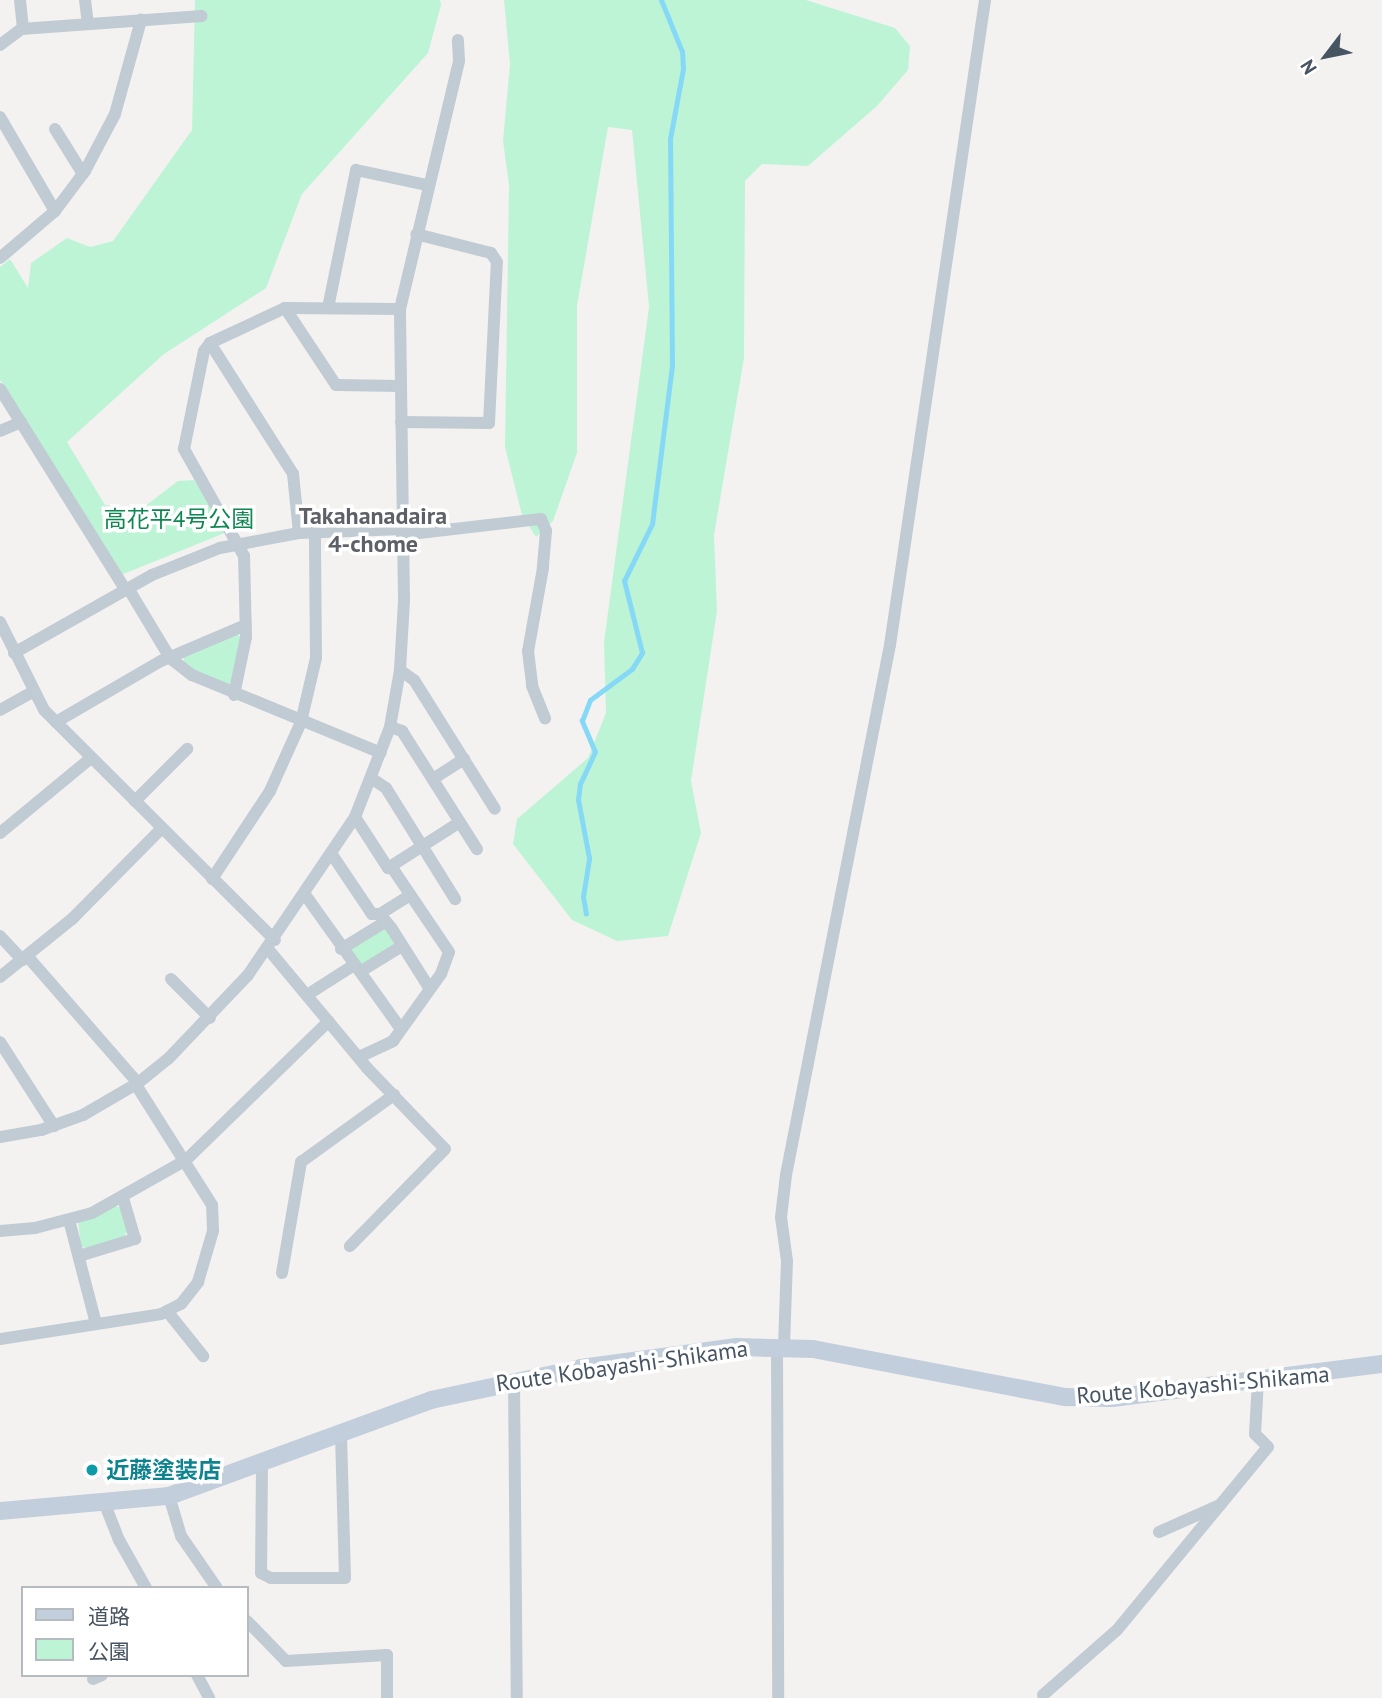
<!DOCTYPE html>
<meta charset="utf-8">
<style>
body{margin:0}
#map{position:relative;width:1382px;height:1698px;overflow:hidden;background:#f4f2f1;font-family:"PT Sans","Noto Sans JP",sans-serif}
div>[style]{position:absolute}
.green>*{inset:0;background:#bdf4d5}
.stream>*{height:4.5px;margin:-2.25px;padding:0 2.25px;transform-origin:2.25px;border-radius:2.25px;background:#86d9f6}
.minor>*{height:12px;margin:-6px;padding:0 6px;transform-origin:6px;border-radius:6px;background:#c1cbd4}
.secondary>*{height:18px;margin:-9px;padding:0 9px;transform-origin:9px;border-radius:9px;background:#c3cedc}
.dots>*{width:19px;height:19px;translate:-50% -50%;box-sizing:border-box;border:4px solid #fff;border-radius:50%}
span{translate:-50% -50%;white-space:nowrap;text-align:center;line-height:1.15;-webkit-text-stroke:7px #fff;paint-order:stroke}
.park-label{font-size:23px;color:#0e8750}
.street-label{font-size:23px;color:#475462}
.culture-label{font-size:23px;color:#0d838f;font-weight:700}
.left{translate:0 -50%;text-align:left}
.neighbourhood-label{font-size:24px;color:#5d6167;font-weight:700}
.legend{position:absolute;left:21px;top:1586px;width:228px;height:91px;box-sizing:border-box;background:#fff;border:2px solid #b5bbc0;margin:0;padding:9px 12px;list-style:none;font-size:21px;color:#475462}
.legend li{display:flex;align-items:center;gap:14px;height:35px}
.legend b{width:35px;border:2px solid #b5bbc0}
.north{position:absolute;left:1291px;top:21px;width:70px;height:70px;-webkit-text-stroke:5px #fff;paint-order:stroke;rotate:238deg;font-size:19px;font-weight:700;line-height:28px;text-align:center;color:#475462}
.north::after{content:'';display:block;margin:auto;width:24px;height:32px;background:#475462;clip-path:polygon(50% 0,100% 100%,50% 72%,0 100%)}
</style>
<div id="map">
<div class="green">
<div style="clip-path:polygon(195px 0,440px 0,441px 5px,428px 53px,302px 194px,266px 288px,164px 354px,67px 442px,105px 505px,140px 510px,178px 481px,194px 480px,227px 532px,121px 575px,0 380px,0 267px,10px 259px,28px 288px,31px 263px,67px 238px,90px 247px,113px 241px,192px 130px)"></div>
<div style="clip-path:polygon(504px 0,806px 0,895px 28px,910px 46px,908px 70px,877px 106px,808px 166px,762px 164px,745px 181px,744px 358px,714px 535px,717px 611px,691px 781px,701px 833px,668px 936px,617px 941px,572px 920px,513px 844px,517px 819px,588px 758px,606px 713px,604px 642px,649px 307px,632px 130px,608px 127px,577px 306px,577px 453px,553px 521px,536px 537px,522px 515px,505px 447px,509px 185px,503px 141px,510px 64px)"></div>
<div style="clip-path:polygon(235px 633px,241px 637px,233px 683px,226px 687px,183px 664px,184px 657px)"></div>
<div style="clip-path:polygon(384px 926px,396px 947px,363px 967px,349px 947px)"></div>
<div style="clip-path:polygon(115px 1206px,122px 1208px,128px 1230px,124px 1237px,88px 1249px,81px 1246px,78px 1221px)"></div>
</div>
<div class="stream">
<div style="left:586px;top:914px;width:17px;rotate:-100deg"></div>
<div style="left:583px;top:897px;width:39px;rotate:-81deg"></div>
<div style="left:589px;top:858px;width:59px;rotate:-100.7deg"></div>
<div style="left:578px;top:800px;width:16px;rotate:-83deg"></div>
<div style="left:580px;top:784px;width:35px;rotate:-65deg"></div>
<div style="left:595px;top:752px;width:34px;rotate:-113deg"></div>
<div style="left:582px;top:721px;width:22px;rotate:-69deg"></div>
<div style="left:590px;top:700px;width:52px;rotate:-36.4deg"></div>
<div style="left:632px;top:669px;width:19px;rotate:-58deg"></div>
<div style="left:642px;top:653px;width:74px;rotate:-104deg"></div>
<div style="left:624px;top:581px;width:64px;rotate:-63.8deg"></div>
<div style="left:652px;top:524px;width:160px;rotate:-82.8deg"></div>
<div style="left:672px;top:365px;width:226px;rotate:-90.5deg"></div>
<div style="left:670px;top:139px;width:71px;rotate:-79.5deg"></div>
<div style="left:683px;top:69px;width:17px;rotate:-93deg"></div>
<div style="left:682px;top:52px;width:56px;rotate:-112deg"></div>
</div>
<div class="minor">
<div style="left:20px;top:0;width:29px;rotate:84deg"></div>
<div style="left:85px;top:0;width:24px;rotate:83deg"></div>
<div style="left:0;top:45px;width:26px;rotate:-37deg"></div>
<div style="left:21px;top:29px;width:181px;rotate:-4.1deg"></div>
<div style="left:0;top:117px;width:109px;rotate:59.7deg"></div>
<div style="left:55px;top:129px;width:53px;rotate:58.1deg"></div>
<div style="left:0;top:258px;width:72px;rotate:-40.5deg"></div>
<div style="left:55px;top:211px;width:50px;rotate:-53.1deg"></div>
<div style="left:85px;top:171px;width:64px;rotate:-62.2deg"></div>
<div style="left:115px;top:114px;width:98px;rotate:-74.5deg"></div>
<div style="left:285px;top:308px;width:92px;rotate:56.5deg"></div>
<div style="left:336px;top:385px;width:64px;rotate:0.9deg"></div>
<div style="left:328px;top:308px;width:141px;rotate:-78.5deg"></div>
<div style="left:356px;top:170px;width:73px;rotate:11.9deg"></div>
<div style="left:210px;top:343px;width:83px;rotate:-25deg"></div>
<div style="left:285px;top:308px;width:115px;rotate:0.5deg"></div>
<div style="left:0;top:389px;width:236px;rotate:58deg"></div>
<div style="left:401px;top:422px;width:88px;rotate:0.7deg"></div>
<div style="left:489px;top:423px;width:161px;rotate:-87.2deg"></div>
<div style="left:497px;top:262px;width:11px;rotate:-124deg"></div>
<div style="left:491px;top:253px;width:77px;rotate:-165.8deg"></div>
<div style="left:0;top:431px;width:23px;rotate:-23deg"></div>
<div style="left:402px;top:535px;width:140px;rotate:-6.6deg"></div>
<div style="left:541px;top:519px;width:13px;rotate:67deg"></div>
<div style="left:546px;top:531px;width:37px;rotate:95deg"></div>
<div style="left:543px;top:568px;width:84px;rotate:100.2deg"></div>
<div style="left:528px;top:651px;width:35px;rotate:83deg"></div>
<div style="left:532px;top:686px;width:35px;rotate:68deg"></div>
<div style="left:128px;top:588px;width:82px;rotate:59deg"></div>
<div style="left:170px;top:658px;width:28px;rotate:38deg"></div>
<div style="left:192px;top:675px;width:204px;rotate:22.4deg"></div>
<div style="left:0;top:622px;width:98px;rotate:63.4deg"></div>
<div style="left:44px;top:710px;width:326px;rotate:44.9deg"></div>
<div style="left:14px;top:653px;width:159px;rotate:-29.5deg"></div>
<div style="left:152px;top:575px;width:73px;rotate:-21.7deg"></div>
<div style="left:220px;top:548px;width:80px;rotate:-10.8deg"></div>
<div style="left:299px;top:533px;width:103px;rotate:-2.2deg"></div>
<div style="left:400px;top:670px;width:17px;rotate:36deg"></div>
<div style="left:414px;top:680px;width:152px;rotate:57.9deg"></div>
<div style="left:234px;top:695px;width:59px;rotate:-78.3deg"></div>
<div style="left:246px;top:637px;width:81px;rotate:-91.4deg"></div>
<div style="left:244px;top:556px;width:123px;rotate:-119.3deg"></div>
<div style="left:184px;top:449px;width:100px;rotate:-78.5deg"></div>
<div style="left:204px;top:351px;width:10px;rotate:-53deg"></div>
<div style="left:210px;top:343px;width:155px;rotate:57.6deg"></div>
<div style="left:293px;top:474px;width:59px;rotate:84.2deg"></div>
<div style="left:0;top:710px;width:37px;rotate:-29deg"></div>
<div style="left:56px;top:722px;width:121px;rotate:-30.2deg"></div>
<div style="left:161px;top:661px;width:92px;rotate:-23deg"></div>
<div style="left:390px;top:727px;width:13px;rotate:18deg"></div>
<div style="left:402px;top:731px;width:140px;rotate:57.6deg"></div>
<div style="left:371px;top:778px;width:18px;rotate:34deg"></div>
<div style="left:386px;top:788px;width:131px;rotate:58.1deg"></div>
<div style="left:433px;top:779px;width:37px;rotate:-33deg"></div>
<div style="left:135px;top:801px;width:74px;rotate:-45deg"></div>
<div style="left:355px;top:817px;width:61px;rotate:57.1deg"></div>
<div style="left:388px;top:868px;width:85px;rotate:-32.6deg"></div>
<div style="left:0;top:833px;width:118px;rotate:-39.5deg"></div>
<div style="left:333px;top:856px;width:70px;rotate:56.1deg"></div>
<div style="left:372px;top:914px;width:8px"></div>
<div style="left:380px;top:914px;width:19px;rotate:51deg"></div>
<div style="left:392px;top:929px;width:71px;rotate:57.7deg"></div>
<div style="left:212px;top:879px;width:105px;rotate:-56.6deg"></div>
<div style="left:270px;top:791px;width:76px;rotate:-65.8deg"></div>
<div style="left:301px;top:722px;width:66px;rotate:-76.8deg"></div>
<div style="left:316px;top:658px;width:127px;rotate:-90.5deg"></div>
<div style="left:306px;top:896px;width:163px;rotate:54.5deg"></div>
<div style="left:380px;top:914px;width:34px;rotate:-32deg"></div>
<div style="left:0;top:936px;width:33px;rotate:47deg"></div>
<div style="left:268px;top:949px;width:155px;rotate:50.2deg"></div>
<div style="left:367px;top:1068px;width:112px;rotate:46.1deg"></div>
<div style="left:445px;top:1149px;width:136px;rotate:134.4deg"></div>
<div style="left:341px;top:949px;width:52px;rotate:-31.5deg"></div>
<div style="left:28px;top:957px;width:167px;rotate:48.9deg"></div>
<div style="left:363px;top:970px;width:46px;rotate:-31.6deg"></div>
<div style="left:0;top:977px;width:94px;rotate:-38.9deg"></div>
<div style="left:73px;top:918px;width:125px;rotate:-45.3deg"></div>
<div style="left:171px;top:979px;width:55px;rotate:45deg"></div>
<div style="left:307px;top:995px;width:56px;rotate:-32.6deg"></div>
<div style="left:0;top:1042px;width:100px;rotate:57.3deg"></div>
<div style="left:359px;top:1057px;width:38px;rotate:-25deg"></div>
<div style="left:393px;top:1041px;width:82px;rotate:-54.4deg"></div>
<div style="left:441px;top:974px;width:23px;rotate:-70deg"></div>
<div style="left:449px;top:952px;width:104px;rotate:-124deg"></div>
<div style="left:0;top:1137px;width:42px;rotate:-9.7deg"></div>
<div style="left:41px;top:1130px;width:45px;rotate:-19.7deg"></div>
<div style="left:83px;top:1115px;width:64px;rotate:-30.2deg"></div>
<div style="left:138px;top:1083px;width:38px;rotate:-39deg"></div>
<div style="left:168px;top:1059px;width:116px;rotate:-46.4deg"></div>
<div style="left:248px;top:975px;width:191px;rotate:-55.9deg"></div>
<div style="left:355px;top:817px;width:97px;rotate:-68.7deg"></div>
<div style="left:390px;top:727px;width:58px;rotate:-80deg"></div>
<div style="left:400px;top:670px;width:70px;rotate:-86.7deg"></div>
<div style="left:404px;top:600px;width:291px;rotate:-90.8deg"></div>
<div style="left:400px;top:309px;width:255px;rotate:-76.6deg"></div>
<div style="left:459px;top:61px;width:21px;rotate:-93deg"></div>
<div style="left:69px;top:1220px;width:107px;rotate:75.4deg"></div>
<div style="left:0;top:1231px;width:35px;rotate:-5deg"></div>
<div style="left:35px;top:1228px;width:59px;rotate:-14.7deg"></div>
<div style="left:92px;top:1213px;width:108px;rotate:-29.4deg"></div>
<div style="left:186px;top:1160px;width:199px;rotate:-44.2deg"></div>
<div style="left:79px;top:1256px;width:59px;rotate:-16.9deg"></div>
<div style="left:135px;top:1239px;width:43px;rotate:-106.3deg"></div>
<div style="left:282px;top:1273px;width:113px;rotate:-80.3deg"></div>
<div style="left:301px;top:1162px;width:115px;rotate:-35.8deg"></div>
<div style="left:167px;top:1311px;width:58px;rotate:51.3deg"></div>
<div style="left:0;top:1339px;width:163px;rotate:-8.8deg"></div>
<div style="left:161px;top:1314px;width:22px;rotate:-27deg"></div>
<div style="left:181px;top:1304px;width:28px;rotate:-52deg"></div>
<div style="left:198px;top:1282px;width:53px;rotate:-73.6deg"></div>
<div style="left:213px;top:1231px;width:26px;rotate:-92deg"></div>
<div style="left:212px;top:1205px;width:142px;rotate:-122.3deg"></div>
<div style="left:777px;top:1346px;width:352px;rotate:89.8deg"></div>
<div style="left:784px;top:1346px;width:85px;rotate:-88deg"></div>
<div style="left:787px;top:1261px;width:44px;rotate:-97.8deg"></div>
<div style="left:781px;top:1217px;width:42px;rotate:-83.2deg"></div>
<div style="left:786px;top:1175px;width:540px;rotate:-78.9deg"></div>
<div style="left:890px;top:645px;width:652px;rotate:-81.62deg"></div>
<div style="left:514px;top:1380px;width:318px;rotate:89.5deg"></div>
<div style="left:262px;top:1462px;width:111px;rotate:90.5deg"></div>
<div style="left:261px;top:1573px;width:11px;rotate:27deg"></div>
<div style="left:271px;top:1578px;width:74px"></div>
<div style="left:345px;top:1578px;width:145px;rotate:-91.6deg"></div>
<div style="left:169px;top:1496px;width:42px;rotate:73.3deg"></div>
<div style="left:181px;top:1536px;width:63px;rotate:55.3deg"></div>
<div style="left:104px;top:1502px;width:41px;rotate:68.5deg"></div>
<div style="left:119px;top:1540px;width:55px;rotate:60.6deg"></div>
<div style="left:1159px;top:1532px;width:67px;rotate:-23.9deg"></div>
<div style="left:247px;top:1621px;width:56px;rotate:45.7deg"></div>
<div style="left:286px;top:1661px;width:101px;rotate:-3.4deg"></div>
<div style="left:387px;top:1655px;width:43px;rotate:90deg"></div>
<div style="left:197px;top:1675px;width:26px;rotate:62deg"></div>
<div style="left:93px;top:1679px;width:10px;rotate:-24deg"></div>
<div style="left:1043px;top:1695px;width:98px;rotate:-41.3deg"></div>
<div style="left:1117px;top:1630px;width:237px;rotate:-50.5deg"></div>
<div style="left:1268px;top:1447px;width:18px;rotate:-135deg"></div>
<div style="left:1255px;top:1434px;width:53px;rotate:-86.8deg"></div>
</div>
<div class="secondary">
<div style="left:0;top:1511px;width:170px;rotate:-5.1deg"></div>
<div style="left:169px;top:1496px;width:279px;rotate:-20.1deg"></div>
<div style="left:431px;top:1400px;width:153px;rotate:-12deg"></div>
<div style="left:581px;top:1368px;width:157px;rotate:-7.7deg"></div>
<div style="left:737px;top:1347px;width:76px;rotate:1.5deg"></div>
<div style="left:813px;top:1349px;width:257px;rotate:10.8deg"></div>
<div style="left:1065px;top:1397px;width:47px;rotate:1.2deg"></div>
<div style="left:1112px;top:1398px;width:272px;rotate:-7.2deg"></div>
</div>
<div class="dots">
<div style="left:92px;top:1470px;background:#0f9aa8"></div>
</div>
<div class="park-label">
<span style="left:179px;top:519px">高花平4号公園</span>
</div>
<div class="street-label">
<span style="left:622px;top:1366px;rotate:-8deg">Route Kobayashi-Shikama</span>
<span style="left:1203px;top:1385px;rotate:-5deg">Route Kobayashi-Shikama</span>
</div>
<div class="culture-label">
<span class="left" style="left:106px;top:1470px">近藤塗装店</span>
</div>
<div class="neighbourhood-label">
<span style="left:373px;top:530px">Takahanadaira<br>4-chome</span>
</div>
<ul class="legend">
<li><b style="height:9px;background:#c3cedc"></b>道路</li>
<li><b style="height:19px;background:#bdf4d5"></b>公園</li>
</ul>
<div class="north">N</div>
</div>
